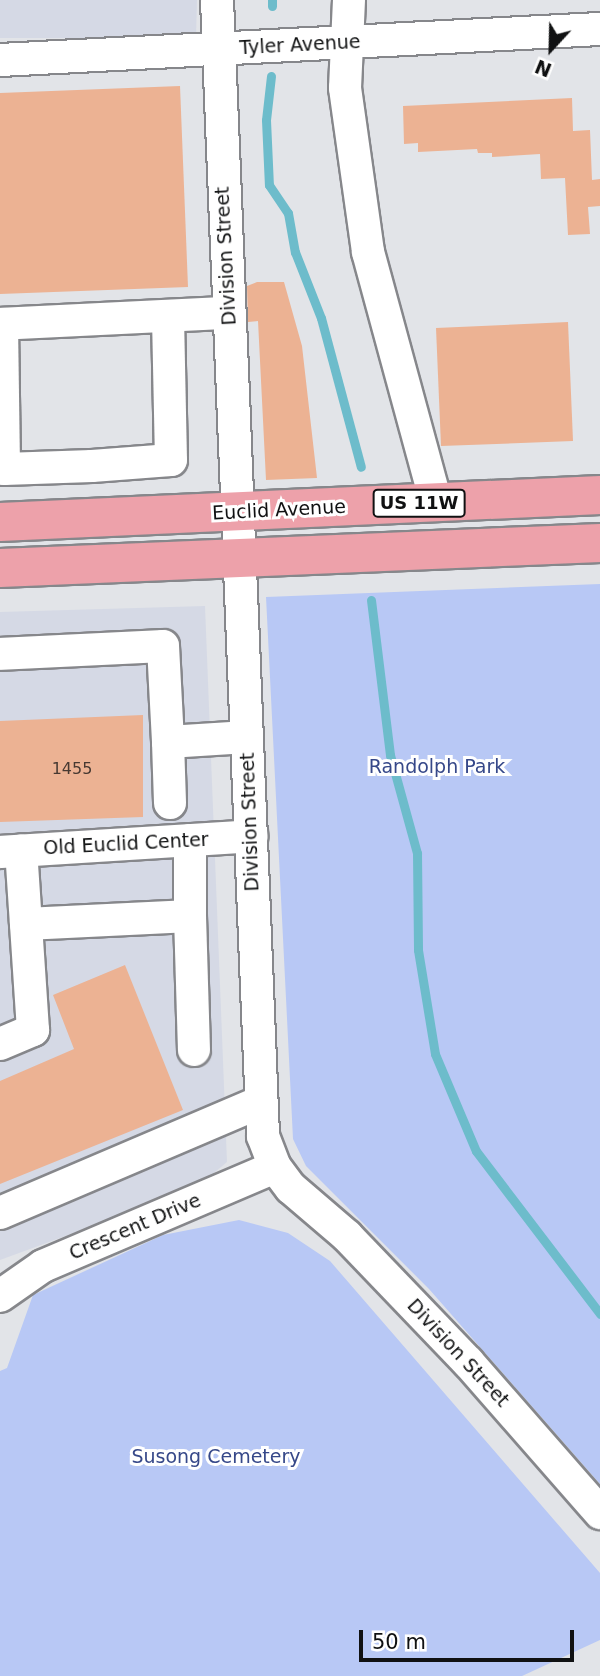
<!DOCTYPE html>
<style>
body{margin:0}
#map{position:relative;width:600px;height:1676px;overflow:hidden;background:#e2e4e8;font-family:"DejaVu Sans",sans-serif}
div>[style]{position:absolute}
.built>*{inset:0;background:#d5d9e5}
.green>*{inset:0;background:#b8c8f5}
.stream>*{height:9px;margin:-4.5px;padding:0 4.5px;transform-origin:4.5px;border-radius:4.5px;background:#6dbccb}
.building>*{inset:0;background:#ecb293}
.roads{filter:drop-shadow(2px 0 #86878b) drop-shadow(-2px 0 #86878b) drop-shadow(0 2px #86878b) drop-shadow(0 -2px #86878b)}
.minor>*{height:32px;margin:-16px;padding:0 16px;transform-origin:16px;border-radius:16px;background:#fff}
.major>*{height:38px;margin:-19px;padding:0 19px;transform-origin:19px;border-radius:19px;background:#eda1aa}
span{translate:-50% -50%;white-space:nowrap;text-align:center;line-height:1.15;-webkit-text-stroke:6px #fff;paint-order:stroke}
.number-label{font-size:16px;color:#473932}
.number-label span{-webkit-text-stroke-width:0}
.shield-label span{padding:2px 5px;background:#fff;border:2px solid;border-radius:5px;-webkit-text-stroke-width:0}
.shield-label{font-size:18px;color:#101112;font-weight:700}
.street-label{font-size:19px;color:#101112}
.park-label{font-size:19px;color:#364889}
.north{position:absolute;left:516px;top:14px;width:70px;height:70px;-webkit-text-stroke:5px #fff;paint-order:stroke;rotate:202deg;font-size:19px;font-weight:700;line-height:28px;text-align:center;color:#101112}
.north::after{content:'';display:block;margin:auto;width:24px;height:32px;background:#101112;clip-path:polygon(50% 0,100% 100%,50% 72%,0 100%)}
.scale{position:absolute;left:359px;top:1630px;width:215px;height:32px;box-sizing:border-box;border:4px solid #101112;border-top:0;padding-left:9px;font-size:21px;line-height:24px;white-space:nowrap;color:#101112;-webkit-text-stroke:5px #fff;paint-order:stroke}
</style>
<div id="map">
<div class="built">
<div style="clip-path:polygon(0 0,197px 0,196px 38px,0 38px)"></div>
<div style="clip-path:polygon(205px 606px,227px 1162px,196px 1188px,0 1260px,0 612px)"></div>
</div>
<div class="green">
<div style="clip-path:polygon(600px 584px,600px 1484px,429px 1289px,306px 1166px,293px 1139px,266px 597px)"></div>
<div style="clip-path:polygon(239px 1220px,288px 1233px,330px 1261px,600px 1573px,600px 1640px,522px 1676px,0 1676px,0 1371px,7px 1368px,33px 1295px,163px 1235px)"></div>
</div>
<div class="stream">
<div style="left:272px;top:6px;width:6px;rotate:-90deg"></div>
<div style="left:271px;top:76px;width:44px;rotate:96.5deg"></div>
<div style="left:266px;top:120px;width:65px;rotate:87.4deg"></div>
<div style="left:269px;top:185px;width:34px;rotate:56deg"></div>
<div style="left:288px;top:213px;width:40px;rotate:80deg"></div>
<div style="left:295px;top:252px;width:71px;rotate:68.5deg"></div>
<div style="left:321px;top:318px;width:154px;rotate:75deg"></div>
<div style="left:371px;top:600px;width:156px;rotate:83deg"></div>
<div style="left:390px;top:755px;width:102px;rotate:74.6deg"></div>
<div style="left:417px;top:853px;width:97px;rotate:89.4deg"></div>
<div style="left:418px;top:950px;width:105px;rotate:80.7deg"></div>
<div style="left:435px;top:1054px;width:105px;rotate:67.1deg"></div>
<div style="left:476px;top:1151px;width:205px;rotate:52.7deg"></div>
</div>
<div class="building">
<div style="clip-path:polygon(180px 86px,188px 287px,0 294px,0 93px)"></div>
<div style="clip-path:polygon(572px 98px,573px 131px,590px 130px,592px 180px,600px 179px,600px 206px,588px 207px,590px 234px,568px 235px,565px 178px,541px 179px,540px 154px,492px 157px,492px 153px,478px 153px,477px 149px,418px 152px,418px 143px,404px 144px,403px 106px)"></div>
<div style="clip-path:polygon(257px 282px,284px 282px,302px 346px,317px 478px,266px 480px,258px 321px,248px 322px,247px 286px)"></div>
<div style="clip-path:polygon(568px 322px,573px 441px,441px 446px,436px 328px)"></div>
<div style="clip-path:polygon(143px 715px,143px 817px,0 822px,0 721px)"></div>
<div style="clip-path:polygon(125px 965px,183px 1110px,0 1184px,0 1081px,74px 1049px,53px 995px)"></div>
</div>
<div class="roads">
<div class="minor">
<div style="left:217px;top:0;width:1137px;rotate:87.68deg"></div>
<div style="left:263px;top:1136px;width:33px;rotate:69deg"></div>
<div style="left:275px;top:1167px;width:26px;rotate:53deg"></div>
<div style="left:291px;top:1188px;width:74px;rotate:40.6deg"></div>
<div style="left:347px;top:1236px;width:175px;rotate:46.2deg"></div>
<div style="left:468px;top:1362px;width:201px;rotate:48.8deg"></div>
<div style="left:349px;top:0;width:88px;rotate:92.6deg"></div>
<div style="left:345px;top:88px;width:166px;rotate:82deg"></div>
<div style="left:368px;top:252px;width:260px;rotate:74.8deg"></div>
<div style="left:0;top:60px;width:601px;rotate:-2.96deg"></div>
<div style="left:0;top:324px;width:228px;rotate:-2.8deg"></div>
<div style="left:2px;top:324px;width:145px;rotate:89.2deg"></div>
<div style="left:4px;top:469px;width:88px;rotate:-2deg"></div>
<div style="left:92px;top:466px;width:79px;rotate:-4.3deg"></div>
<div style="left:171px;top:460px;width:144px;rotate:-91.2deg"></div>
<div style="left:0;top:654px;width:163px;rotate:-2.8deg"></div>
<div style="left:163px;top:646px;width:96px;rotate:87deg"></div>
<div style="left:168px;top:742px;width:79px;rotate:-3.6deg"></div>
<div style="left:168px;top:742px;width:61px;rotate:88.1deg"></div>
<div style="left:0;top:852px;width:252px;rotate:-3.6deg"></div>
<div style="left:190px;top:916px;width:134px;rotate:88.3deg"></div>
<div style="left:26px;top:924px;width:164px;rotate:-2.8deg"></div>
<div style="left:190px;top:916px;width:76px;rotate:-90deg"></div>
<div style="left:0;top:1044px;width:36px;rotate:-23deg"></div>
<div style="left:33px;top:1030px;width:180px;rotate:-93.8deg"></div>
<div style="left:0;top:1213px;width:283px;rotate:-23.1deg"></div>
<div style="left:0;top:1296px;width:52px;rotate:-34.9deg"></div>
<div style="left:43px;top:1266px;width:252px;rotate:-23.1deg"></div>
</div>
<div class="major">
<div style="left:0;top:522px;width:601px;rotate:-2.58deg"></div>
<div style="left:0;top:568px;width:601px;rotate:-2.39deg"></div>
</div>
</div>
<div class="number-label">
<span style="left:72px;top:769px">1455</span>
</div>
<div class="shield-label">
<span style="left:419px;top:503px">US 11W</span>
</div>
<div class="street-label">
<span style="left:300px;top:45px;rotate:-3deg">Tyler Avenue</span>
<span style="left:226px;top:256px;rotate:-93deg">Division Street</span>
<span style="left:279px;top:510px;rotate:-3deg">Euclid Avenue</span>
<span style="left:250px;top:822px;rotate:-92deg">Division Street</span>
<span style="left:126px;top:844px;rotate:-3deg">Old Euclid Center</span>
<span style="left:135px;top:1227px;rotate:-23deg">Crescent Drive</span>
<span style="left:458px;top:1353px;rotate:47deg">Division Street</span>
</div>
<div class="park-label">
<span style="left:437px;top:767px">Randolph Park</span>
<span style="left:216px;top:1457px">Susong Cemetery</span>
</div>
<div class="north">N</div>
<div class="scale">50 m</div>
</div>
